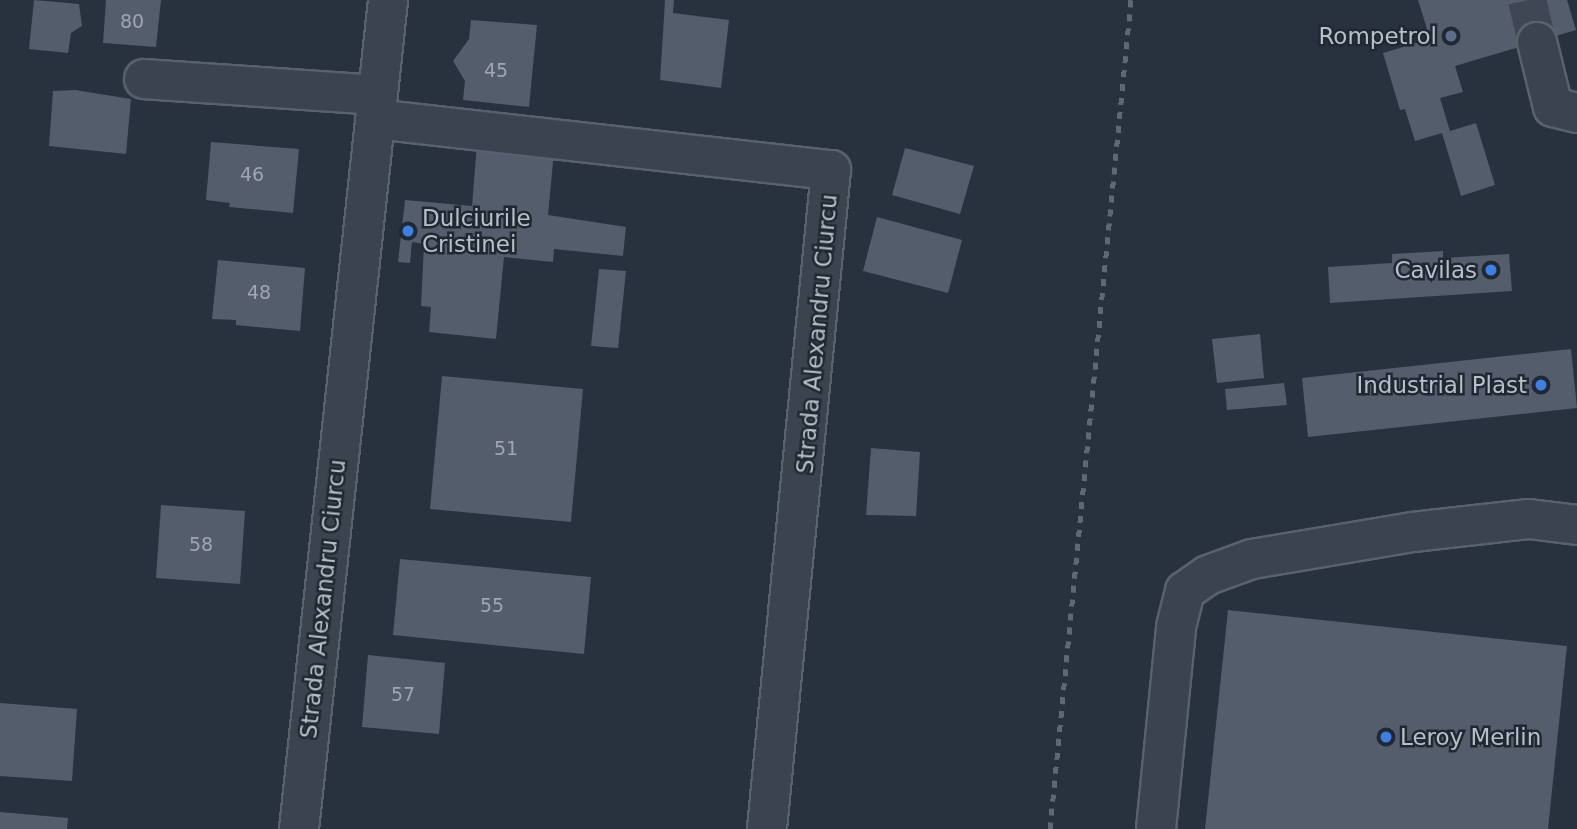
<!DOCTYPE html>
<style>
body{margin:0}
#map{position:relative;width:1577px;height:829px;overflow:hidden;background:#28323e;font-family:"DejaVu Sans",sans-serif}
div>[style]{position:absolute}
.building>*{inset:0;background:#535d6b}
.minor-tunnel>*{height:38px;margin-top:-19px;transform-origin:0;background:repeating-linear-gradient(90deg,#3e4753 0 38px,transparent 0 57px)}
.roads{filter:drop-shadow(2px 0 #59626c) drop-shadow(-2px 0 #59626c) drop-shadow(0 2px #59626c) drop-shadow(0 -2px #59626c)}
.minor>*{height:38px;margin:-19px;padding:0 19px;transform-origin:19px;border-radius:19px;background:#3b444e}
.rail>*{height:5px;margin-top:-2.5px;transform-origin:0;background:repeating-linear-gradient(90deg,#5e6875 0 7px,transparent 0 14px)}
.dots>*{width:19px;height:19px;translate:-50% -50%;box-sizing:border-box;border:4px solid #202933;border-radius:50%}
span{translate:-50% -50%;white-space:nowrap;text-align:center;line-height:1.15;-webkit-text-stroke:5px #202933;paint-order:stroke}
.number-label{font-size:19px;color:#9fa6b2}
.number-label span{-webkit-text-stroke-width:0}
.poi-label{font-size:23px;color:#b8bfc9}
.right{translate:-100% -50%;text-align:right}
.left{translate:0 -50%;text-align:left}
.street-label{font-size:23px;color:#b8bfc9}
</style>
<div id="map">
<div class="building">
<div style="clip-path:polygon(34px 0,79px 4px,82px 26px,71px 33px,68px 53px,29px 49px)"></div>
<div style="clip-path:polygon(106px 0,161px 0,156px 47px,103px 43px)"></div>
<div style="clip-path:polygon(665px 0,674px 0,673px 13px,729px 20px,721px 88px,660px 80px)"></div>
<div style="clip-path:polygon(1418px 0,1567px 0,1576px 30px,1455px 66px,1463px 92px,1440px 98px,1450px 131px,1476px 123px,1495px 185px,1461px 196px,1442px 133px,1415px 141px,1405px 109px,1400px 110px,1383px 53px,1430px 39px)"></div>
<div style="clip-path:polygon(471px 20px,537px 25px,529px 107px,463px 100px,465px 81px,453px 61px,469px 39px)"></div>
<div style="clip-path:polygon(75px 90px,131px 99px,126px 154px,49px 146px,53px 91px)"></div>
<div style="clip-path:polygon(211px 142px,299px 149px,293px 213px,229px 207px,230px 203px,206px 200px)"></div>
<div style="clip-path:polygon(477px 144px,554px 151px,548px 215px,626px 227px,623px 256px,554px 249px,553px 262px,504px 257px,496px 339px,429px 332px,431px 307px,421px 306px,424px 244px,412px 242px,410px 263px,398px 262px,405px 200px,472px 206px)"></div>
<div style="clip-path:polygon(905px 148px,974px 166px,960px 214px,892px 195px)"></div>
<div style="clip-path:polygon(877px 217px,962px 240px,948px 293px,863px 271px)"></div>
<div style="clip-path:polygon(1443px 251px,1443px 258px,1509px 254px,1512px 291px,1330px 303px,1328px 267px,1392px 263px,1392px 254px)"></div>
<div style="clip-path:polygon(218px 260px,305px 268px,300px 331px,236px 325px,236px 320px,212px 319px)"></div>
<div style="clip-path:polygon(599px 269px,626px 271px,618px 348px,591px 346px)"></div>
<div style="clip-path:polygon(1260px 334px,1264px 378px,1217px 383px,1212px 339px)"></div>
<div style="clip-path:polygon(1571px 349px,1577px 408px,1308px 437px,1302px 378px)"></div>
<div style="clip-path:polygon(442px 376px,583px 389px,571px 522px,430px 509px)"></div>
<div style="clip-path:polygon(1284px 383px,1287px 405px,1227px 410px,1225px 389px)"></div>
<div style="clip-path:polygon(871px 448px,920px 452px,916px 516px,866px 515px)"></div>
<div style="clip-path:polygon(161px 505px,245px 511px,240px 584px,156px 578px)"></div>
<div style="clip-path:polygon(400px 559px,591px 577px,584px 654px,393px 635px)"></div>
<div style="clip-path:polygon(1228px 610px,1567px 646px,1548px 829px,1205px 829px)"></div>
<div style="clip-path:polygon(368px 655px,445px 663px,439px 734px,362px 727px)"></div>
<div style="clip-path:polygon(0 703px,77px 709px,72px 781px,0 776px)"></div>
<div style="clip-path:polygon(0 812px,68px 818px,67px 829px,0 829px)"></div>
</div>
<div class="minor-tunnel">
<div style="left:1527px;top:0;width:43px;rotate:76.6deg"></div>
</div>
<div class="roads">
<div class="minor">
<div style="left:1537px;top:42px;width:67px;rotate:76.2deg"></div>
<div style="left:1553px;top:107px;width:25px;rotate:14deg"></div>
<div style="left:144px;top:79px;width:234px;rotate:3.9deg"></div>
<div style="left:375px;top:119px;width:459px;rotate:6.4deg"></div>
<div style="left:831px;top:170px;width:662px;rotate:95.55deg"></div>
<div style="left:299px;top:829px;width:834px;rotate:-83.87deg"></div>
<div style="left:1156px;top:829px;width:203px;rotate:-84.3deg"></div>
<div style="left:1176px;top:627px;width:37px;rotate:-76deg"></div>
<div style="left:1185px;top:591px;width:28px;rotate:-35deg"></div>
<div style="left:1208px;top:575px;width:47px;rotate:-20deg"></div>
<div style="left:1252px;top:559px;width:163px;rotate:-9.5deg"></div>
<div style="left:1413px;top:532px;width:117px;rotate:-6.4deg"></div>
<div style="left:1529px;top:519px;width:48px;rotate:7.1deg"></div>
</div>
</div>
<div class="rail">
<div style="left:1050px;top:829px;width:833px;rotate:-84.42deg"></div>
</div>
<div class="dots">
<div style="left:1451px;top:36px;background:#5c6f8a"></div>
<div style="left:408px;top:231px;background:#3f7fe0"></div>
<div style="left:1491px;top:270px;background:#3f7fe0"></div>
<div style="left:1541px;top:385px;background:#3f7fe0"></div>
<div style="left:1386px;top:737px;background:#3f7fe0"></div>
</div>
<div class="number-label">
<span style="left:132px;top:22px">80</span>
<span style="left:496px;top:71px">45</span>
<span style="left:252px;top:175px">46</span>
<span style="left:259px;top:293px">48</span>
<span style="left:506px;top:449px">51</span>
<span style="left:201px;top:545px">58</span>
<span style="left:492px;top:606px">55</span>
<span style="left:403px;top:695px">57</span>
</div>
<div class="poi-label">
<span class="right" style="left:1437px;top:36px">Rompetrol</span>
<span class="left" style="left:422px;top:231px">Dulciurile<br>Cristinei</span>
<span class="right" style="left:1477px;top:270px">Cavilas</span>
<span class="right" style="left:1527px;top:385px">Industrial Plast</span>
<span class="left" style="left:1400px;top:737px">Leroy Merlin</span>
</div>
<div class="street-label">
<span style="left:817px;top:334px;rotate:-85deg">Strada Alexandru Ciurcu</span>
<span style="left:323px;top:599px;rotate:-84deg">Strada Alexandru Ciurcu</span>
</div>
</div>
